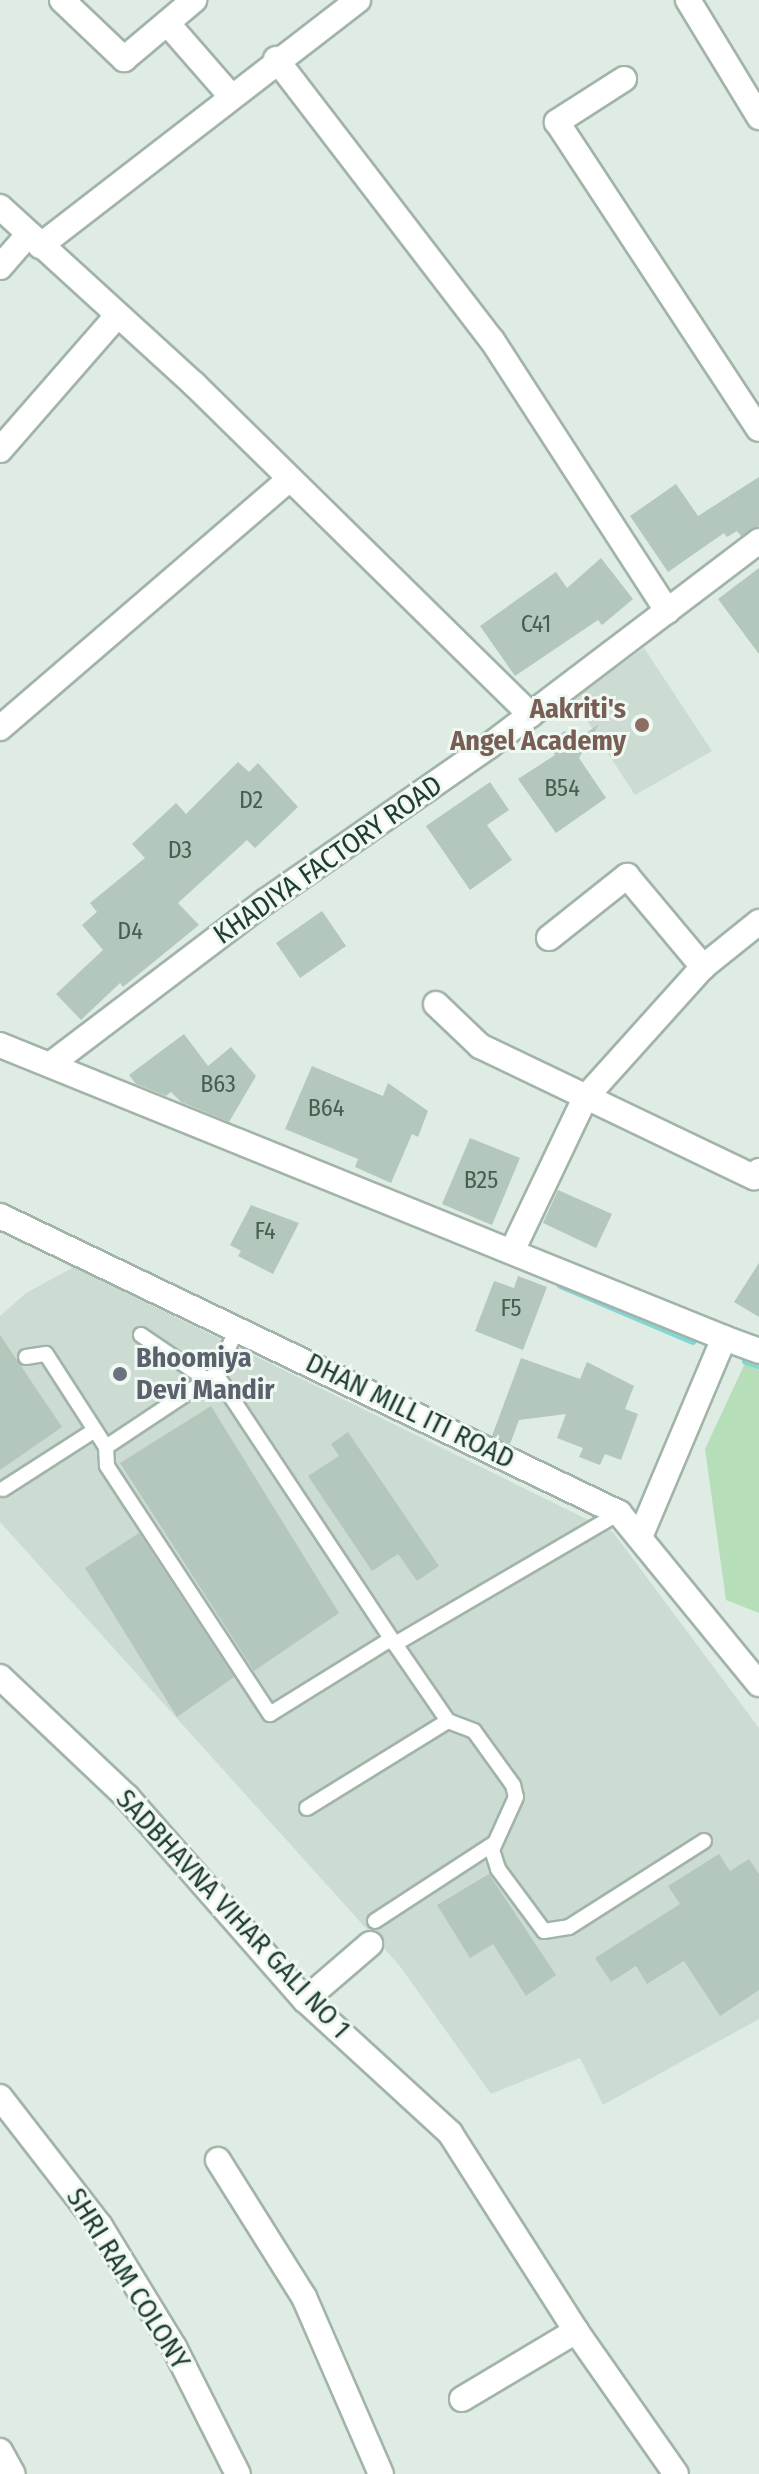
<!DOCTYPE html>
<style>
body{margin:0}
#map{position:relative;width:759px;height:2474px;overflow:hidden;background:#dfece4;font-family:"Fira Sans Condensed",sans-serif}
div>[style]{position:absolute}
.built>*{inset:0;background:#cddcd2}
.green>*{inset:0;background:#b6dfb9}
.stream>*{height:8px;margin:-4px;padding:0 4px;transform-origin:4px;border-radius:4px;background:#82d6d3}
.building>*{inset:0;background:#b4c7bc}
.roads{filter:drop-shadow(2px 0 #a2b4aa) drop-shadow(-2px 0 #a2b4aa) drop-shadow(0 2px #a2b4aa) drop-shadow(0 -2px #a2b4aa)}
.service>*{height:14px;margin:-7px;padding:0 7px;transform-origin:7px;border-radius:7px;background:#fff}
.minor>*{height:24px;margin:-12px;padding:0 12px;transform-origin:12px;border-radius:12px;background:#fff}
.tertiary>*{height:24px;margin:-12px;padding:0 12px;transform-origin:12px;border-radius:12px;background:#fff}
.dots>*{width:22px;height:22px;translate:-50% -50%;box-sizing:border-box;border:4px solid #f0f8f2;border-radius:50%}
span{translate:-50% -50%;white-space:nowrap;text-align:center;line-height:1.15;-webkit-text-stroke:6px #f0f8f2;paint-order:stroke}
.number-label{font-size:24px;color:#446052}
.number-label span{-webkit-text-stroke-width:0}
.education-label{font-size:28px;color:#785e54;font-weight:700}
.right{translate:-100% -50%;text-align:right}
.street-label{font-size:28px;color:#1f3d2f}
.worship-label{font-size:28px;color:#5b616d;font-weight:700}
.left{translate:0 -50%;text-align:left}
</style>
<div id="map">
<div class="built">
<div style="clip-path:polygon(644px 648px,712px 751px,635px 795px,573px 699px)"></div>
<div style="clip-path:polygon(74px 1267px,613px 1532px,759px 1728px,759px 2019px,603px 2105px,580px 2058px,491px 2094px,399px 1965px,0 1522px,0 1316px,26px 1293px)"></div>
</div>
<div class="green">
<div style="clip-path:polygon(746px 1361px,759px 1365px,759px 1613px,726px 1600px,705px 1449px)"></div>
</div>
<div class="stream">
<div style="left:561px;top:1285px;width:143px;rotate:23deg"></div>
<div style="left:746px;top:1361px;width:14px;rotate:17deg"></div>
</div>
<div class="building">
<div style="clip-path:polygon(759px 477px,759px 526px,741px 536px,737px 531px,727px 537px,724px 533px,668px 572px,630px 516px,676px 484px,698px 516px)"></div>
<div style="clip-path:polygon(601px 558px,633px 599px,602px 625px,598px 620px,515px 676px,480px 626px,556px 572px,567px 588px)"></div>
<div style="clip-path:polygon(759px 568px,759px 654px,718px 599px)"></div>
<div style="clip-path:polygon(599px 724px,579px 758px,606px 798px,556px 833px,518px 779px,555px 755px,547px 743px,565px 731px,573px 742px)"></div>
<div style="clip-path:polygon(238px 762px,249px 772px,258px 763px,298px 807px,255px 848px,247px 840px,178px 903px,199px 925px,123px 987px,120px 983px,81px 1020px,56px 994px,103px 950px,82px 925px,97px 912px,90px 903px,145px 858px,132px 844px,176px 803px,186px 814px)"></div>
<div style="clip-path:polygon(490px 782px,509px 810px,487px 825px,512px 860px,470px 890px,426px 826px)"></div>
<div style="clip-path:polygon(322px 911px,346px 946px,300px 978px,276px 943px)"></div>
<div style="clip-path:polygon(184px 1034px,208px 1066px,231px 1047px,256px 1076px,229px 1122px,181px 1102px,171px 1092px,166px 1096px,136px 1084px,129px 1075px)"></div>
<div style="clip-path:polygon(312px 1066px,383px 1096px,388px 1083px,428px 1111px,418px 1137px,412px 1134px,391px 1183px,355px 1167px,358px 1159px,285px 1129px)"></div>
<div style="clip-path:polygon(470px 1138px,520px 1158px,492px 1225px,442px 1204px)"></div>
<div style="clip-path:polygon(558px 1190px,612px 1214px,596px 1248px,543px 1223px)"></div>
<div style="clip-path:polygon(251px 1205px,299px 1223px,273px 1274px,238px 1256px,241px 1251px,230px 1245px)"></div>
<div style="clip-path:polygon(759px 1263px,759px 1317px,734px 1302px)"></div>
<div style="clip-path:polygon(518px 1276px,547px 1287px,523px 1350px,475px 1331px,494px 1281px,514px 1288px)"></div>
<div style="clip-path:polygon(0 1335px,62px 1427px,0 1470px)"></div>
<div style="clip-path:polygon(521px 1358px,580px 1379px,587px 1362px,634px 1386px,625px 1409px,638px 1414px,621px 1460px,605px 1454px,600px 1465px,579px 1457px,583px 1448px,557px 1438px,566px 1414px,519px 1420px,510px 1444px,492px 1436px)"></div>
<div style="clip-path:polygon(211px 1406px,339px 1613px,254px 1671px,120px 1463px)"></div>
<div style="clip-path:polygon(348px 1432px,439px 1566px,417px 1581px,398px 1554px,372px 1571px,308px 1476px,339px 1456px,331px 1444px)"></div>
<div style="clip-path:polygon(139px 1533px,234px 1677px,177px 1717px,85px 1568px)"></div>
<div style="clip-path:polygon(719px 1854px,730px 1871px,749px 1859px,759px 1874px,759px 1990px,720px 2016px,684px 1961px,647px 1984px,636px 1966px,611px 1982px,595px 1958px,680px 1904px,668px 1886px)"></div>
<div style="clip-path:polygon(489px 1874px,556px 1975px,526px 1996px,493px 1944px,470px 1958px,437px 1905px)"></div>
</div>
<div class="roads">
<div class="service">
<div style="left:141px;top:1335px;width:80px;rotate:34.3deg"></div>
<div style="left:26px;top:1357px;width:20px;rotate:-9deg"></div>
<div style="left:46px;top:1354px;width:111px;rotate:57.2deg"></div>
<div style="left:106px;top:1447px;width:132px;rotate:-33.6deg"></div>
<div style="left:216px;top:1374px;width:50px;rotate:-65deg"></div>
<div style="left:216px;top:1374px;width:324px;rotate:56.5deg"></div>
<div style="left:395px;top:1644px;width:259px;rotate:-30.3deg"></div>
<div style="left:106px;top:1447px;width:19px;rotate:87deg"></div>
<div style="left:107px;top:1466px;width:297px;rotate:56.7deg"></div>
<div style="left:270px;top:1714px;width:142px;rotate:-31.8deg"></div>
<div style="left:3px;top:1489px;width:109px;rotate:-32.7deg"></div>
<div style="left:395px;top:1644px;width:93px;rotate:55.5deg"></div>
<div style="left:448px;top:1721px;width:28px;rotate:21deg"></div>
<div style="left:474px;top:1731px;width:67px;rotate:54.2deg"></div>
<div style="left:513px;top:1785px;width:12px;rotate:76deg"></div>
<div style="left:516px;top:1797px;width:58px;rotate:114.4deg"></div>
<div style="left:492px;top:1850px;width:20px;rotate:72deg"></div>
<div style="left:498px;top:1869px;width:77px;rotate:53.4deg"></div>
<div style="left:544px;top:1931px;width:25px;rotate:-9deg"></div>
<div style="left:569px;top:1927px;width:160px;rotate:-32.5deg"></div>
<div style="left:307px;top:1808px;width:166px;rotate:-31.7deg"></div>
<div style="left:375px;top:1921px;width:141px;rotate:-33.1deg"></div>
</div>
<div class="minor">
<div style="left:62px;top:0;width:86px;rotate:43.6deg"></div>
<div style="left:124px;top:59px;width:92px;rotate:-40.1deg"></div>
<div style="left:688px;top:0;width:137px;rotate:58.7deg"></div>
<div style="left:168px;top:24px;width:94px;rotate:48.9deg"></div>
<div style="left:276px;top:59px;width:354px;rotate:52.5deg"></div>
<div style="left:492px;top:340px;width:323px;rotate:57.1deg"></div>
<div style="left:624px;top:79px;width:80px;rotate:147.3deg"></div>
<div style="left:557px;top:122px;width:367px;rotate:56.7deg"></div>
<div style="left:0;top:207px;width:263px;rotate:42.4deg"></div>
<div style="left:194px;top:384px;width:472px;rotate:44.5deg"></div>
<div style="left:40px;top:246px;width:402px;rotate:-37.7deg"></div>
<div style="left:0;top:267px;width:43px;rotate:-48.8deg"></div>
<div style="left:0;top:450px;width:178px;rotate:-48.9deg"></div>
<div style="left:0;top:728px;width:381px;rotate:-40.7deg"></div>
<div style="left:549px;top:938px;width:100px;rotate:-38.5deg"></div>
<div style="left:627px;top:876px;width:119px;rotate:50.1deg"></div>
<div style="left:436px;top:1004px;width:61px;rotate:43.7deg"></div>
<div style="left:480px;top:1046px;width:304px;rotate:25.6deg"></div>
<div style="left:754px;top:1177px;width:8px;rotate:-50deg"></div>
<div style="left:0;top:1045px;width:781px;rotate:22.03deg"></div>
<div style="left:724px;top:1338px;width:216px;rotate:112.9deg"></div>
<div style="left:51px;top:1064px;width:270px;rotate:-37.2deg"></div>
<div style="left:266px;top:901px;width:272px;rotate:-34.8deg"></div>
<div style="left:489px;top:746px;width:339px;rotate:-37.2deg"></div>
<div style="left:512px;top:1251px;width:170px;rotate:-64.5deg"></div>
<div style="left:585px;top:1098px;width:176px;rotate:-48deg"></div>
<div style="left:703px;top:967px;width:72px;rotate:-38.8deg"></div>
<div style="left:724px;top:1338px;width:37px;rotate:20deg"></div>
<div style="left:0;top:1677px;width:175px;rotate:43.4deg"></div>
<div style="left:127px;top:1797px;width:270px;rotate:48.8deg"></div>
<div style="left:305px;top:2000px;width:197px;rotate:42.5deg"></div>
<div style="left:450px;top:2133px;width:235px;rotate:57.5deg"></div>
<div style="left:576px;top:2331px;width:174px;rotate:55deg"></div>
<div style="left:305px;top:2000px;width:86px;rotate:-40.7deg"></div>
<div style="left:0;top:2097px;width:163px;rotate:52.2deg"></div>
<div style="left:100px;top:2226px;width:142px;rotate:58.6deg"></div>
<div style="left:174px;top:2347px;width:142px;rotate:63.3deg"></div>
<div style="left:218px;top:2160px;width:162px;rotate:57.9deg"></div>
<div style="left:304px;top:2297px;width:193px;rotate:66.5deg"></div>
<div style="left:462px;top:2399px;width:133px;rotate:-30.8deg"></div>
<div style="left:0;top:2451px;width:26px;rotate:61deg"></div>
</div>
<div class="tertiary">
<div style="left:0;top:1216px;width:687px;rotate:25.63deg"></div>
<div style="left:619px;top:1513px;width:221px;rotate:50.7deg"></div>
</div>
</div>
<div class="dots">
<div style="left:642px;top:725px;background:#8d6e63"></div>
<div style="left:120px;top:1374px;background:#6b7280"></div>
</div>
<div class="number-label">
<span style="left:536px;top:625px">C41</span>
<span style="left:562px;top:789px">B54</span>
<span style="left:251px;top:801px">D2</span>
<span style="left:180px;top:851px">D3</span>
<span style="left:130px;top:932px">D4</span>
<span style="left:218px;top:1085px">B63</span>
<span style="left:326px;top:1109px">B64</span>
<span style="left:481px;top:1181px">B25</span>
<span style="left:265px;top:1232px">F4</span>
<span style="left:511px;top:1309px">F5</span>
</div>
<div class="education-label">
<span class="right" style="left:626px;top:725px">Aakriti's<br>Angel Academy</span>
</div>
<div class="street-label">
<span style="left:328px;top:860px;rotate:-35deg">KHADIYA FACTORY ROAD</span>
<span style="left:410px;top:1411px;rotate:26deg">DHAN MILL ITI ROAD</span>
<span style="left:233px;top:1914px;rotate:47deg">SADBHAVNA VIHAR GALI NO 1</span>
<span style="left:128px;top:2279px;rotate:58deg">SHRI RAM COLONY</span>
</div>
<div class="worship-label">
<span class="left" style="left:136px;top:1374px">Bhoomiya<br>Devi Mandir</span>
</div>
</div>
